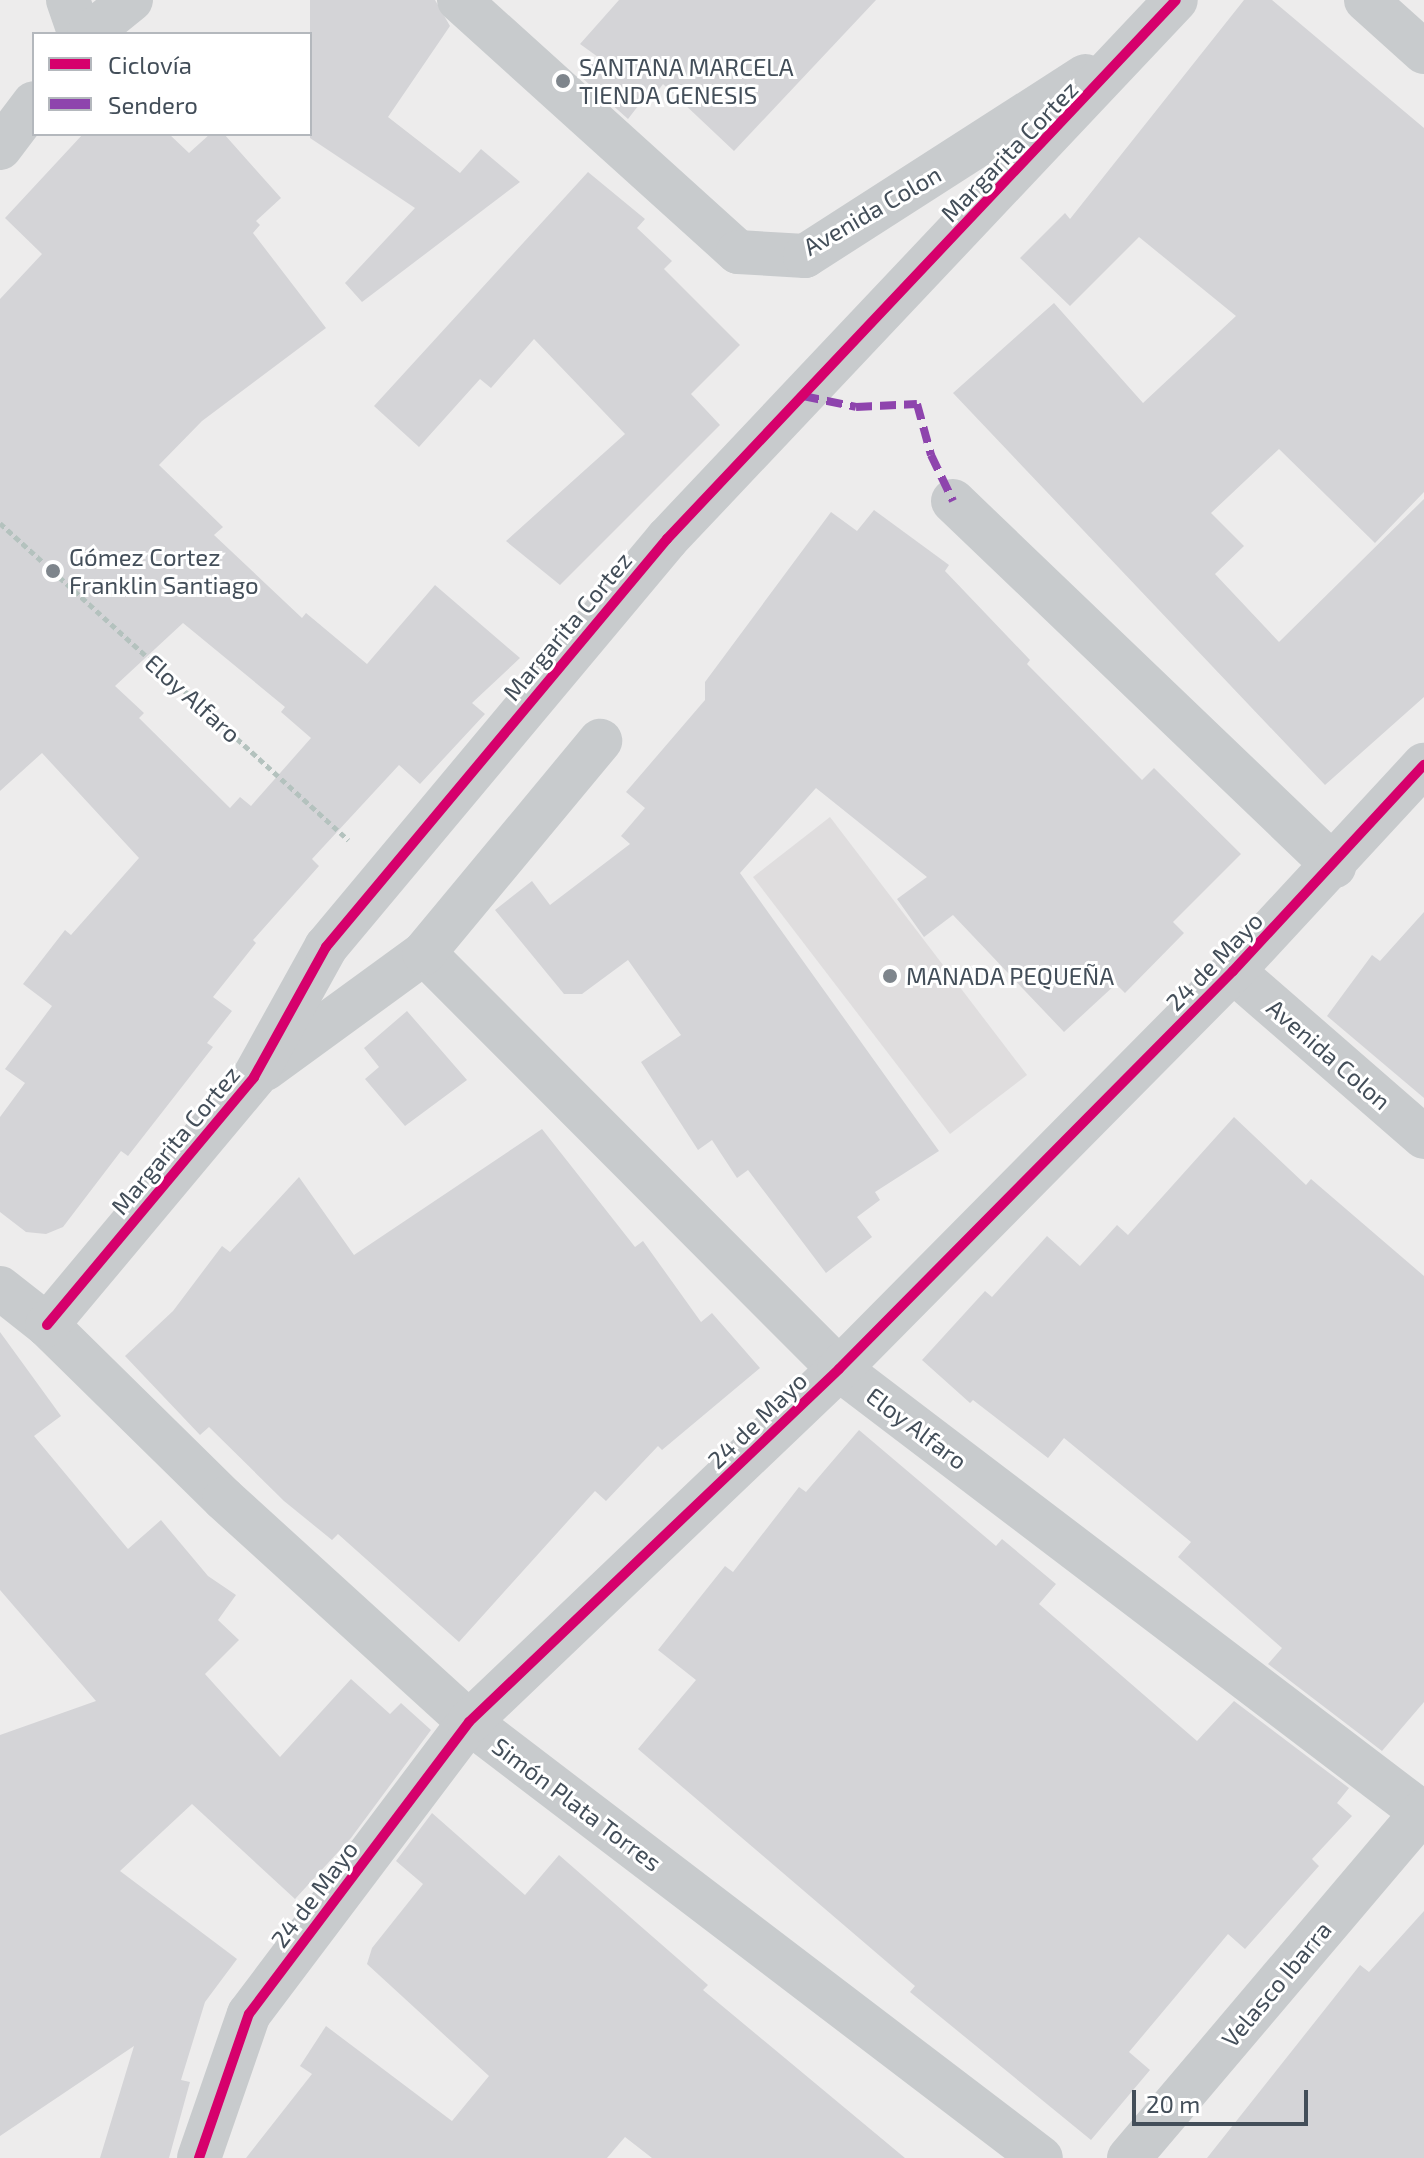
<!DOCTYPE html>
<meta charset="utf-8">
<style>
body{margin:0}
#map{position:relative;width:1424px;height:2158px;overflow:hidden;background:#edecec;font-family:"Exo 2",sans-serif}
div>[style]{position:absolute}
.education>*{inset:0;background:#dfddde}
.building>*{inset:0;background:#d4d4d7}
.path>*{height:5px;margin-top:-2.5px;transform-origin:0;background:repeating-linear-gradient(90deg,#b4c2be 0 6px,transparent 0 10px)}
.minor>*{height:44px;margin:-22px;padding:0 22px;transform-origin:22px;border-radius:22px;background:#c8cbcd}
.quiet>*{height:8px;margin-top:-4px;transform-origin:0;background:repeating-linear-gradient(90deg,#8e44ad 0 16px,transparent 0 24px)}
.cycleway>*{height:10px;margin:-5px;padding:0 5px;transform-origin:5px;border-radius:5px;background:#d6006c}
.dots>*{width:22px;height:22px;translate:-50% -50%;box-sizing:border-box;border:4px solid #fff;border-radius:50%}
span{translate:-50% -50%;white-space:nowrap;text-align:center;line-height:1.15;-webkit-text-stroke:6px #fff;paint-order:stroke}
.poi-label{font-size:24px;color:#434e59}
.left{translate:0 -50%;text-align:left}
.street-label{font-size:24px;color:#434e59}
.legend{position:absolute;left:32px;top:32px;width:280px;height:104px;box-sizing:border-box;background:#fff;border:2px solid #b4b8bd;margin:0;padding:10px 14px;list-style:none;font-size:24px;color:#434e59}
.legend li{display:flex;align-items:center;gap:16px;height:40px}
.legend b{width:40px;border:2px solid #b4b8bd}
.scale{position:absolute;left:1132px;top:2090px;width:176px;height:36px;box-sizing:border-box;border:4px solid #434e59;border-top:0;padding-left:10px;font-size:24px;line-height:28px;white-space:nowrap;color:#434e59;-webkit-text-stroke:6px #fff;paint-order:stroke}
</style>
<div id="map">
<div class="education">
<div style="clip-path:polygon(830px 817px,1027px 1075px,950px 1134px,753px 877px)"></div>
</div>
<div class="building">
<div style="clip-path:polygon(310px 0,435px 0,450px 26px,388px 117px,460px 173px,481px 149px,520px 182px,362px 302px,345px 283px,415px 208px,310px 138px)"></div>
<div style="clip-path:polygon(619px 0,876px 0,734px 151px,663px 84px,657px 92px,652px 88px,628px 119px,581px 77px,598px 57px,580px 44px)"></div>
<div style="clip-path:polygon(1244px 0,1272px 0,1424px 128px,1424px 492px,1375px 543px,1279px 449px,1211px 513px,1244px 546px,1215px 574px,1279px 642px,1424px 499px,1424px 697px,1325px 785px,953px 393px,1054px 303px,1143px 403px,1236px 316px,1139px 237px,1070px 306px,1020px 258px,1065px 213px,1070px 219px)"></div>
<div style="clip-path:polygon(evenodd,83px 134px,169px 134px,189px 153px,210px 134px,224px 134px,281px 198px,256px 221px,260px 225px,253px 233px,326px 328px,202px 421px,159px 465px,223px 527px,214px 535px,302px 618px,306px 613px,367px 664px,435px 585px,520px 658px,472px 703px,485px 714px,420px 784px,399px 765px,312px 859px,319px 866px,253px 940px,256px 943px,213px 997px,232px 1011px,207px 1043px,213px 1047px,128px 1156px,121px 1151px,63px 1227px,46px 1234px,26px 1232px,0 1212px,0 1117px,25px 1083px,5px 1069px,52px 1006px,23px 984px,65px 930px,71px 935px,139px 858px,42px 753px,0 791px,0 299px,42px 254px,5px 218px,83px 134px,183px 623px,285px 707px,281px 712px,311px 738px,251px 806px,240px 797px,230px 808px,139px 718px,144px 713px,115px 686px,183px 623px)"></div>
<div style="clip-path:polygon(588px 172px,645px 219px,637px 228px,672px 261px,664px 269px,740px 345px,691px 394px,720px 425px,560px 585px,506px 541px,625px 434px,534px 339px,491px 388px,480px 379px,419px 447px,374px 406px)"></div>
<div style="clip-path:polygon(874px 510px,949px 565px,945px 571px,1030px 660px,1027px 664px,1142px 780px,1154px 768px,1241px 854px,1173px 922px,1184px 933px,1125px 993px,1116px 984px,1064px 1032px,953px 915px,924px 937px,897px 899px,927px 877px,816px 788px,740px 873px,939px 1151px,875px 1192px,880px 1200px,857px 1217px,872px 1237px,826px 1273px,748px 1170px,737px 1178px,712px 1140px,698px 1150px,641px 1062px,681px 1035px,628px 960px,582px 994px,564px 994px,495px 910px,532px 881px,550px 905px,630px 844px,621px 836px,645px 808px,626px 792px,705px 700px,705px 682px,831px 512px,857px 531px)"></div>
<div style="clip-path:polygon(1424px 912px,1424px 1098px,1327px 1016px,1372px 955px,1380px 961px)"></div>
<div style="clip-path:polygon(407px 1011px,467px 1080px,405px 1126px,365px 1079px,379px 1067px,364px 1048px)"></div>
<div style="clip-path:polygon(1234px 1117px,1306px 1185px,1311px 1179px,1424px 1276px,1424px 1702px,1382px 1751px,1268px 1664px,1282px 1648px,1178px 1557px,1191px 1542px,1064px 1438px,1048px 1458px,973px 1400px,970px 1403px,922px 1360px,985px 1291px,992px 1297px,1047px 1236px,1080px 1266px,1117px 1225px,1128px 1235px)"></div>
<div style="clip-path:polygon(542px 1129px,635px 1247px,643px 1241px,701px 1322px,712px 1313px,760px 1368px,662px 1450px,658px 1446px,606px 1501px,595px 1491px,459px 1642px,338px 1534px,332px 1540px,284px 1501px,209px 1427px,200px 1435px,125px 1356px,173px 1311px,222px 1246px,230px 1252px,299px 1177px,354px 1255px)"></div>
<div style="clip-path:polygon(0 1332px,61px 1416px,34px 1436px,128px 1549px,161px 1520px,208px 1576px,236px 1595px,218px 1620px,239px 1640px,205px 1674px,280px 1757px,351px 1679px,390px 1714px,401px 1703px,431px 1730px,351px 1838px,295px 1899px,192px 1804px,120px 1871px,237px 1959px,205px 2002px,181px 2080px,190px 2082px,169px 2158px,100px 2158px,134px 2046px,0 2136px,0 1735px,96px 1701px,0 1590px)"></div>
<div style="clip-path:polygon(859px 1430px,996px 1546px,1002px 1539px,1056px 1584px,1039px 1604px,1197px 1741px,1234px 1701px,1349px 1788px,1337px 1803px,1352px 1816px,1312px 1859px,1319px 1866px,1245px 1949px,1228px 1934px,1129px 2052px,1150px 2070px,1091px 2140px,910px 1992px,915px 1986px,638px 1749px,696px 1680px,658px 1650px,725px 1566px,733px 1572px,799px 1487px,806px 1492px)"></div>
<div style="clip-path:polygon(432px 1813px,525px 1895px,559px 1855px,708px 1985px,703px 1990px,905px 2158px,652px 2158px,625px 2137px,607px 2158px,246px 2158px,312px 2074px,300px 2066px,326px 2026px,452px 2121px,489px 2076px,367px 1964px,372px 1948px,423px 1884px,396px 1861px)"></div>
<div style="clip-path:polygon(1424px 1911px,1424px 2158px,1207px 2158px,1360px 1965px,1369px 1972px)"></div>
</div>
<div class="path">
<div style="left:0;top:523px;width:471px;rotate:42.3deg"></div>
</div>
<div class="minor">
<div style="left:68px;top:0;width:36px;rotate:71deg"></div>
<div style="left:459px;top:0;width:376px;rotate:42.1deg"></div>
<div style="left:738px;top:252px;width:67px;rotate:3.4deg"></div>
<div style="left:805px;top:256px;width:333px;rotate:-32.7deg"></div>
<div style="left:1366px;top:0;width:78px;rotate:41.9deg"></div>
<div style="left:89px;top:34px;width:54px;rotate:-39deg"></div>
<div style="left:0;top:148px;width:56px;rotate:-52.9deg"></div>
<div style="left:953px;top:501px;width:528px;rotate:43.77deg"></div>
<div style="left:424px;top:953px;width:588px;rotate:45.07deg"></div>
<div style="left:839px;top:1369px;width:735px;rotate:37.26deg"></div>
<div style="left:1233px;top:971px;width:253px;rotate:41deg"></div>
<div style="left:265px;top:1069px;width:197px;rotate:-36.1deg"></div>
<div style="left:424px;top:953px;width:276px;rotate:-50.3deg"></div>
<div style="left:0;top:1288px;width:60px;rotate:38.2deg"></div>
<div style="left:47px;top:1325px;width:248px;rotate:44.5deg"></div>
<div style="left:224px;top:1499px;width:331px;rotate:42.3deg"></div>
<div style="left:469px;top:1722px;width:719px;rotate:37.32deg"></div>
<div style="left:47px;top:1325px;width:323px;rotate:-50.1deg"></div>
<div style="left:254px;top:1077px;width:149px;rotate:-61deg"></div>
<div style="left:326px;top:947px;width:532px;rotate:-50.11deg"></div>
<div style="left:667px;top:539px;width:741px;rotate:-46.64deg"></div>
<div style="left:199px;top:2158px;width:152px;rotate:-70.9deg"></div>
<div style="left:249px;top:2014px;width:366px;rotate:-53deg"></div>
<div style="left:469px;top:1722px;width:511px;rotate:-43.65deg"></div>
<div style="left:839px;top:1369px;width:560px;rotate:-45.29deg"></div>
<div style="left:1233px;top:971px;width:281px;rotate:-47.2deg"></div>
<div style="left:1129px;top:2158px;width:456px;rotate:-49.7deg"></div>
</div>
<div class="quiet">
<div style="left:803px;top:396px;width:54px;rotate:11.7deg"></div>
<div style="left:856px;top:407px;width:61px;rotate:-2.8deg"></div>
<div style="left:917px;top:404px;width:53px;rotate:74.6deg"></div>
<div style="left:931px;top:455px;width:51px;rotate:64.4deg"></div>
</div>
<div class="cycleway">
<div style="left:47px;top:1325px;width:323px;rotate:-50.1deg"></div>
<div style="left:254px;top:1077px;width:149px;rotate:-61deg"></div>
<div style="left:326px;top:947px;width:532px;rotate:-50.11deg"></div>
<div style="left:667px;top:539px;width:741px;rotate:-46.64deg"></div>
<div style="left:199px;top:2158px;width:152px;rotate:-70.9deg"></div>
<div style="left:249px;top:2014px;width:366px;rotate:-53deg"></div>
<div style="left:469px;top:1722px;width:511px;rotate:-43.65deg"></div>
<div style="left:839px;top:1369px;width:560px;rotate:-45.29deg"></div>
<div style="left:1233px;top:971px;width:281px;rotate:-47.2deg"></div>
</div>
<div class="dots">
<div style="left:563px;top:81px;background:#7e858c"></div>
<div style="left:53px;top:571px;background:#7e858c"></div>
<div style="left:890px;top:976px;background:#7e858c"></div>
</div>
<div class="poi-label">
<span class="left" style="left:579px;top:81px">SANTANA MARCELA<br>TIENDA GENESIS</span>
<span class="left" style="left:69px;top:571px">Gómez Cortez<br>Franklin Santiago</span>
<span class="left" style="left:906px;top:976px">MANADA PEQUEÑA</span>
</div>
<div class="street-label">
<span style="left:1009px;top:151px;rotate:-46deg">Margarita Cortez</span>
<span style="left:872px;top:210px;rotate:-30deg">Avenida Colon</span>
<span style="left:567px;top:626px;rotate:-50deg">Margarita Cortez</span>
<span style="left:193px;top:698px;rotate:42deg">Eloy Alfaro</span>
<span style="left:1214px;top:961px;rotate:-46deg">24 de Mayo</span>
<span style="left:1329px;top:1054px;rotate:41deg">Avenida Colon</span>
<span style="left:175px;top:1140px;rotate:-50deg">Margarita Cortez</span>
<span style="left:757px;top:1420px;rotate:-44deg">24 de Mayo</span>
<span style="left:917px;top:1428px;rotate:37deg">Eloy Alfaro</span>
<span style="left:577px;top:1804px;rotate:37deg">Simón Plata Torres</span>
<span style="left:314px;top:1894px;rotate:-53deg">24 de Mayo</span>
<span style="left:1276px;top:1984px;rotate:-50deg">Velasco Ibarra</span>
</div>
<ul class="legend">
<li><b style="height:10px;background:#d6006c"></b>Ciclovía</li>
<li><b style="height:10px;background:#8e44ad"></b>Sendero</li>
</ul>
<div class="scale">20 m</div>
</div>
